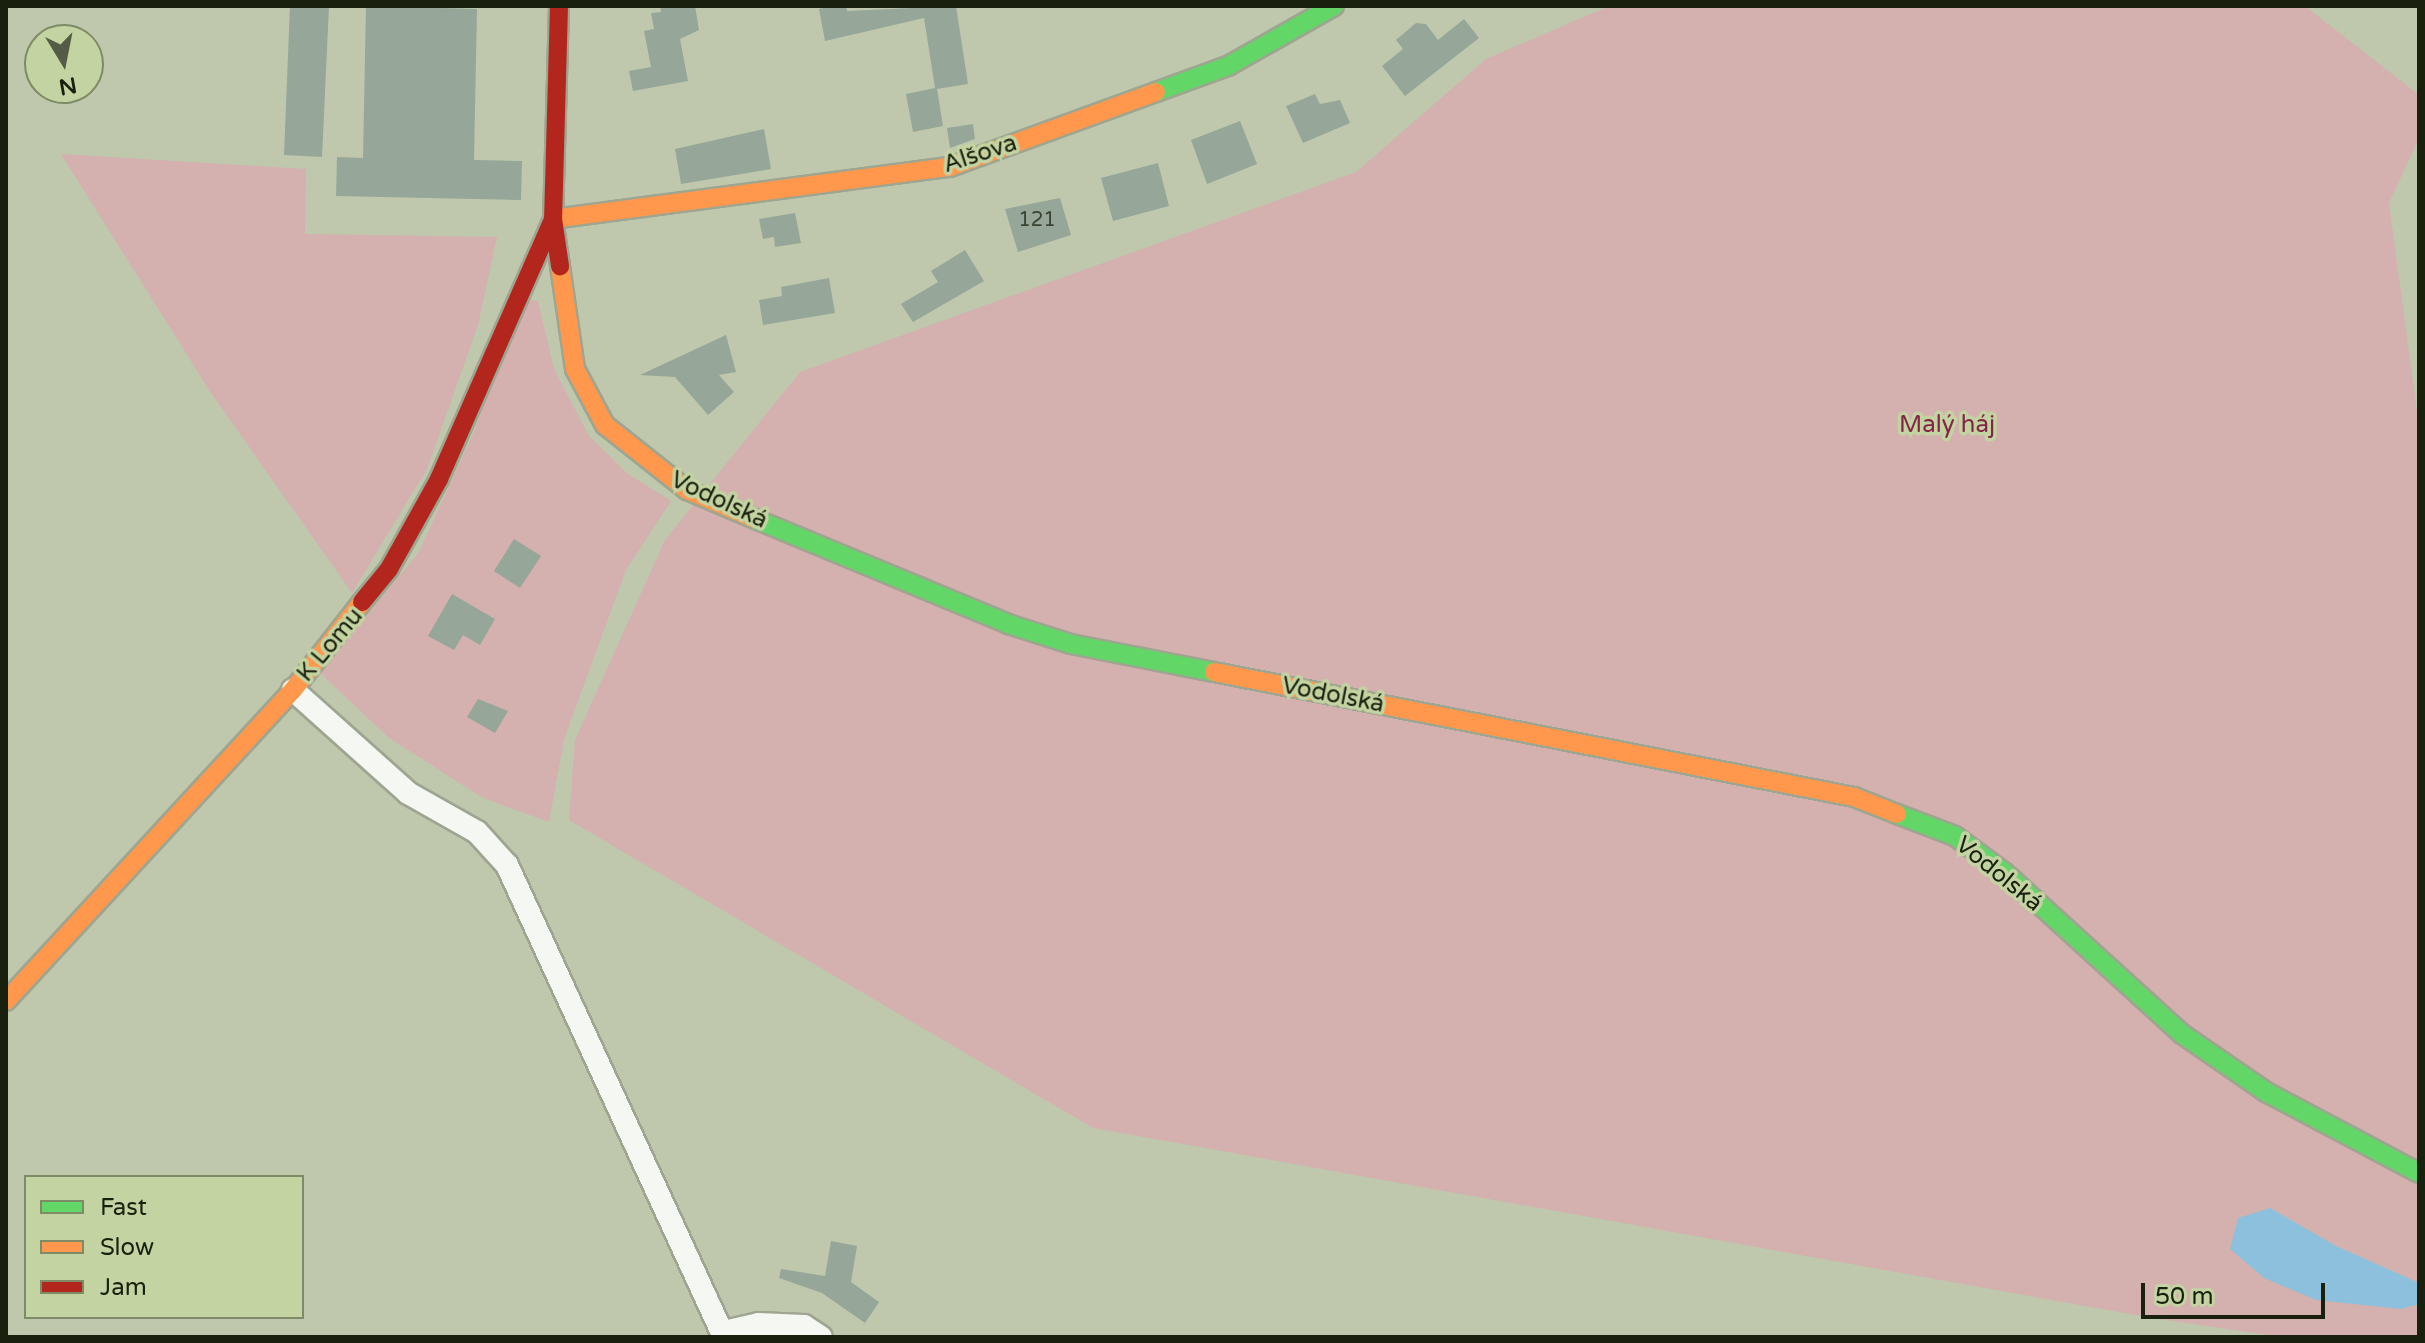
<!DOCTYPE html>
<meta charset="utf-8">
<style>
body{margin:0}
#map{position:relative;width:2425px;height:1343px;overflow:hidden;background:#bfc8ad;font-family:"Varela Round",sans-serif}
div>[style]{position:absolute}
.green>*{inset:0;background:#d4b0ae}
.water>*{inset:0;background:#8dc0dd}
.building>*{inset:0;background:#96a698}
.roads{filter:drop-shadow(2px 0 #9ea590) drop-shadow(-2px 0 #9ea590) drop-shadow(0 2px #9ea590) drop-shadow(0 -2px #9ea590)}
.street>*{height:22px;margin:-11px;padding:0 11px;transform-origin:11px;border-radius:11px;background:#f5f7f3}
.fast>*{height:18px;margin:-9px;padding:0 9px;transform-origin:9px;border-radius:9px;background:#63d668}
.slow>*{height:18px;margin:-9px;padding:0 9px;transform-origin:9px;border-radius:9px;background:#ff974d}
.jam>*{height:18px;margin:-9px;padding:0 9px;transform-origin:9px;border-radius:9px;background:#b3261e}
span{translate:-50% -50%;white-space:nowrap;text-align:center;line-height:1.15;-webkit-text-stroke:7px #c3d3a2;paint-order:stroke}
.number-label{font-size:20px;color:#394230}
.number-label span{-webkit-text-stroke-width:0}
.street-label{font-size:24px;color:#1a200e}
.park-label{font-size:24px;color:#842447}
.frame{position:absolute;inset:0;border:8px solid #1a200e;pointer-events:none}
.legend{position:absolute;left:24px;top:1175px;width:280px;height:144px;box-sizing:border-box;background:#c3d3a2;border:2px solid #7f8b67;margin:0;padding:10px 14px;list-style:none;font-size:24px;color:#1a200e}
.legend li{display:flex;align-items:center;gap:16px;height:40px}
.legend b{width:40px;border:2px solid #7f8b67}
.north{position:absolute;left:24px;top:24px;width:80px;height:80px;box-sizing:border-box;background:#c3d3a2;border:2px solid #7f8b67;border-radius:50%;rotate:170deg;font-size:22px;font-weight:700;line-height:32px;text-align:center;color:#1a200e}
.north::after{content:'';display:block;margin:auto;width:28px;height:36px;background:#545b46;clip-path:polygon(50% 0,100% 100%,50% 72%,0 100%)}
.scale{position:absolute;left:2141px;top:1283px;width:184px;height:36px;box-sizing:border-box;border:4px solid #1a200e;border-top:0;padding-left:10px;font-size:24px;line-height:28px;white-space:nowrap;color:#1a200e;-webkit-text-stroke:6px #c3d3a2;paint-order:stroke}
</style>
<div id="map">
<div class="green">
<div style="clip-path:polygon(1609px 6px,2305px 6px,2419px 95px,2419px 138px,2389px 203px,2419px 426px,2419px 1283px,2336px 1246px,2270px 1208px,2401px 1309px,2419px 1304px,2419px 1337px,2281px 1337px,2152px 1318px,1093px 1128px,569px 820px,575px 740px,665px 540px,800px 372px,1356px 172px,1486px 59px)"></div>
<div style="clip-path:polygon(61px 154px,306px 169px,305px 234px,497px 237px,478px 325px,427px 469px,352px 593px,211px 393px)"></div>
<div style="clip-path:polygon(524px 299px,538px 301px,554px 369px,589px 436px,628px 474px,671px 501px,626px 570px,564px 739px,549px 822px,483px 798px,389px 738px,320px 673px,419px 552px,473px 434px)"></div>
</div>
<div class="water">
<div style="clip-path:polygon(2270px 1208px,2336px 1246px,2419px 1283px,2419px 1304px,2401px 1309px,2316px 1300px,2264px 1278px,2230px 1249px,2238px 1218px)"></div>
</div>
<div class="building">
<div style="clip-path:polygon(290px 6px,329px 6px,322px 157px,284px 155px)"></div>
<div style="clip-path:polygon(366px 6px,477px 9px,474px 160px,522px 161px,521px 200px,336px 196px,337px 157px,363px 158px)"></div>
<div style="clip-path:polygon(660px 6px,695px 6px,699px 30px,680px 39px,688px 81px,633px 91px,629px 71px,651px 67px,644px 31px,654px 29px,651px 13px,661px 12px)"></div>
<div style="clip-path:polygon(833px 6px,846px 6px,847px 11px,956px 6px,968px 84px,937px 89px,943px 126px,913px 132px,906px 94px,935px 88px,924px 18px,825px 41px,819px 9px)"></div>
<div style="clip-path:polygon(1464px 19px,1479px 38px,1405px 96px,1382px 66px,1403px 49px,1396px 40px,1416px 23px,1426px 24px,1438px 40px)"></div>
<div style="clip-path:polygon(1315px 94px,1320px 104px,1340px 100px,1350px 123px,1303px 143px,1286px 106px)"></div>
<div style="clip-path:polygon(1240px 121px,1257px 164px,1207px 184px,1191px 140px)"></div>
<div style="clip-path:polygon(973px 124px,975px 139px,950px 148px,947px 128px)"></div>
<div style="clip-path:polygon(764px 129px,771px 169px,681px 184px,675px 149px)"></div>
<div style="clip-path:polygon(1158px 163px,1169px 206px,1113px 221px,1101px 178px)"></div>
<div style="clip-path:polygon(1060px 198px,1071px 235px,1018px 252px,1005px 209px)"></div>
<div style="clip-path:polygon(795px 213px,801px 243px,775px 247px,774px 237px,763px 239px,759px 219px)"></div>
<div style="clip-path:polygon(965px 250px,984px 281px,913px 322px,901px 304px,938px 282px,931px 271px)"></div>
<div style="clip-path:polygon(829px 278px,835px 313px,763px 325px,759px 300px,782px 296px,781px 287px)"></div>
<div style="clip-path:polygon(726px 335px,736px 372px,719px 375px,734px 392px,708px 415px,675px 377px,640px 375px)"></div>
<div style="clip-path:polygon(514px 539px,541px 556px,520px 588px,494px 571px)"></div>
<div style="clip-path:polygon(452px 594px,495px 619px,480px 645px,463px 635px,454px 650px,428px 636px)"></div>
<div style="clip-path:polygon(478px 699px,508px 711px,495px 733px,467px 717px)"></div>
<div style="clip-path:polygon(831px 1241px,857px 1246px,851px 1282px,879px 1302px,865px 1323px,822px 1293px,779px 1278px,781px 1269px,825px 1276px)"></div>
</div>
<div class="roads">
<div class="street">
<div style="left:293px;top:690px;width:154px;rotate:41.8deg"></div>
<div style="left:408px;top:793px;width:79px;rotate:29.5deg"></div>
<div style="left:477px;top:832px;width:45px;rotate:47.7deg"></div>
<div style="left:507px;top:865px;width:519px;rotate:65.31deg"></div>
<div style="left:724px;top:1332px;width:35px;rotate:-13deg"></div>
<div style="left:758px;top:1324px;width:46px;rotate:2.5deg"></div>
<div style="left:804px;top:1326px;width:20px;rotate:33deg"></div>
</div>
<div class="fast">
<div style="left:1156px;top:92px;width:77px;rotate:-19.9deg"></div>
<div style="left:1228px;top:66px;width:122px;rotate:-29.5deg"></div>
<div style="left:755px;top:519px;width:274px;rotate:22.5deg"></div>
<div style="left:1008px;top:624px;width:66px;rotate:17.6deg"></div>
<div style="left:1071px;top:644px;width:146px;rotate:11.1deg"></div>
<div style="left:1897px;top:814px;width:62px;rotate:20.8deg"></div>
<div style="left:1955px;top:836px;width:62px;rotate:36.5deg"></div>
<div style="left:2005px;top:873px;width:239px;rotate:42.3deg"></div>
<div style="left:2182px;top:1034px;width:102px;rotate:34.6deg"></div>
<div style="left:2266px;top:1092px;width:173px;rotate:27.9deg"></div>
</div>
<div class="slow">
<div style="left:553px;top:219px;width:400px;rotate:-7.5deg"></div>
<div style="left:950px;top:167px;width:219px;rotate:-20deg"></div>
<div style="left:560px;top:266px;width:104px;rotate:81.7deg"></div>
<div style="left:575px;top:369px;width:64px;rotate:61.8deg"></div>
<div style="left:605px;top:425px;width:105px;rotate:38.4deg"></div>
<div style="left:687px;top:490px;width:74px;rotate:23.1deg"></div>
<div style="left:1214px;top:672px;width:652px;rotate:11.05deg"></div>
<div style="left:1854px;top:797px;width:46px;rotate:21.6deg"></div>
<div style="left:6px;top:1001px;width:423px;rotate:-47.3deg"></div>
<div style="left:293px;top:690px;width:112px;rotate:-51.9deg"></div>
</div>
<div class="jam">
<div style="left:559px;top:6px;width:213px;rotate:91.6deg"></div>
<div style="left:553px;top:219px;width:48px;rotate:81.5deg"></div>
<div style="left:362px;top:602px;width:43px;rotate:-50.7deg"></div>
<div style="left:389px;top:569px;width:103px;rotate:-60.9deg"></div>
<div style="left:439px;top:479px;width:282px;rotate:-66.3deg"></div>
</div>
</div>
<div class="number-label">
<span style="left:1037px;top:220px">121</span>
</div>
<div class="street-label">
<span style="left:980px;top:154px;rotate:-18deg">Alšova</span>
<span style="left:719px;top:500px;rotate:25deg">Vodolská</span>
<span style="left:330px;top:645px;rotate:-50deg">K Lomu</span>
<span style="left:1333px;top:695px;rotate:11deg">Vodolská</span>
<span style="left:1999px;top:874px;rotate:39deg">Vodolská</span>
</div>
<div class="park-label">
<span style="left:1947px;top:425px">Malý háj</span>
</div>
<div class="frame"></div>
<ul class="legend">
<li><b style="height:10px;background:#63d668"></b>Fast</li>
<li><b style="height:10px;background:#ff974d"></b>Slow</li>
<li><b style="height:10px;background:#b3261e"></b>Jam</li>
</ul>
<div class="north">N</div>
<div class="scale">50 m</div>
</div>
